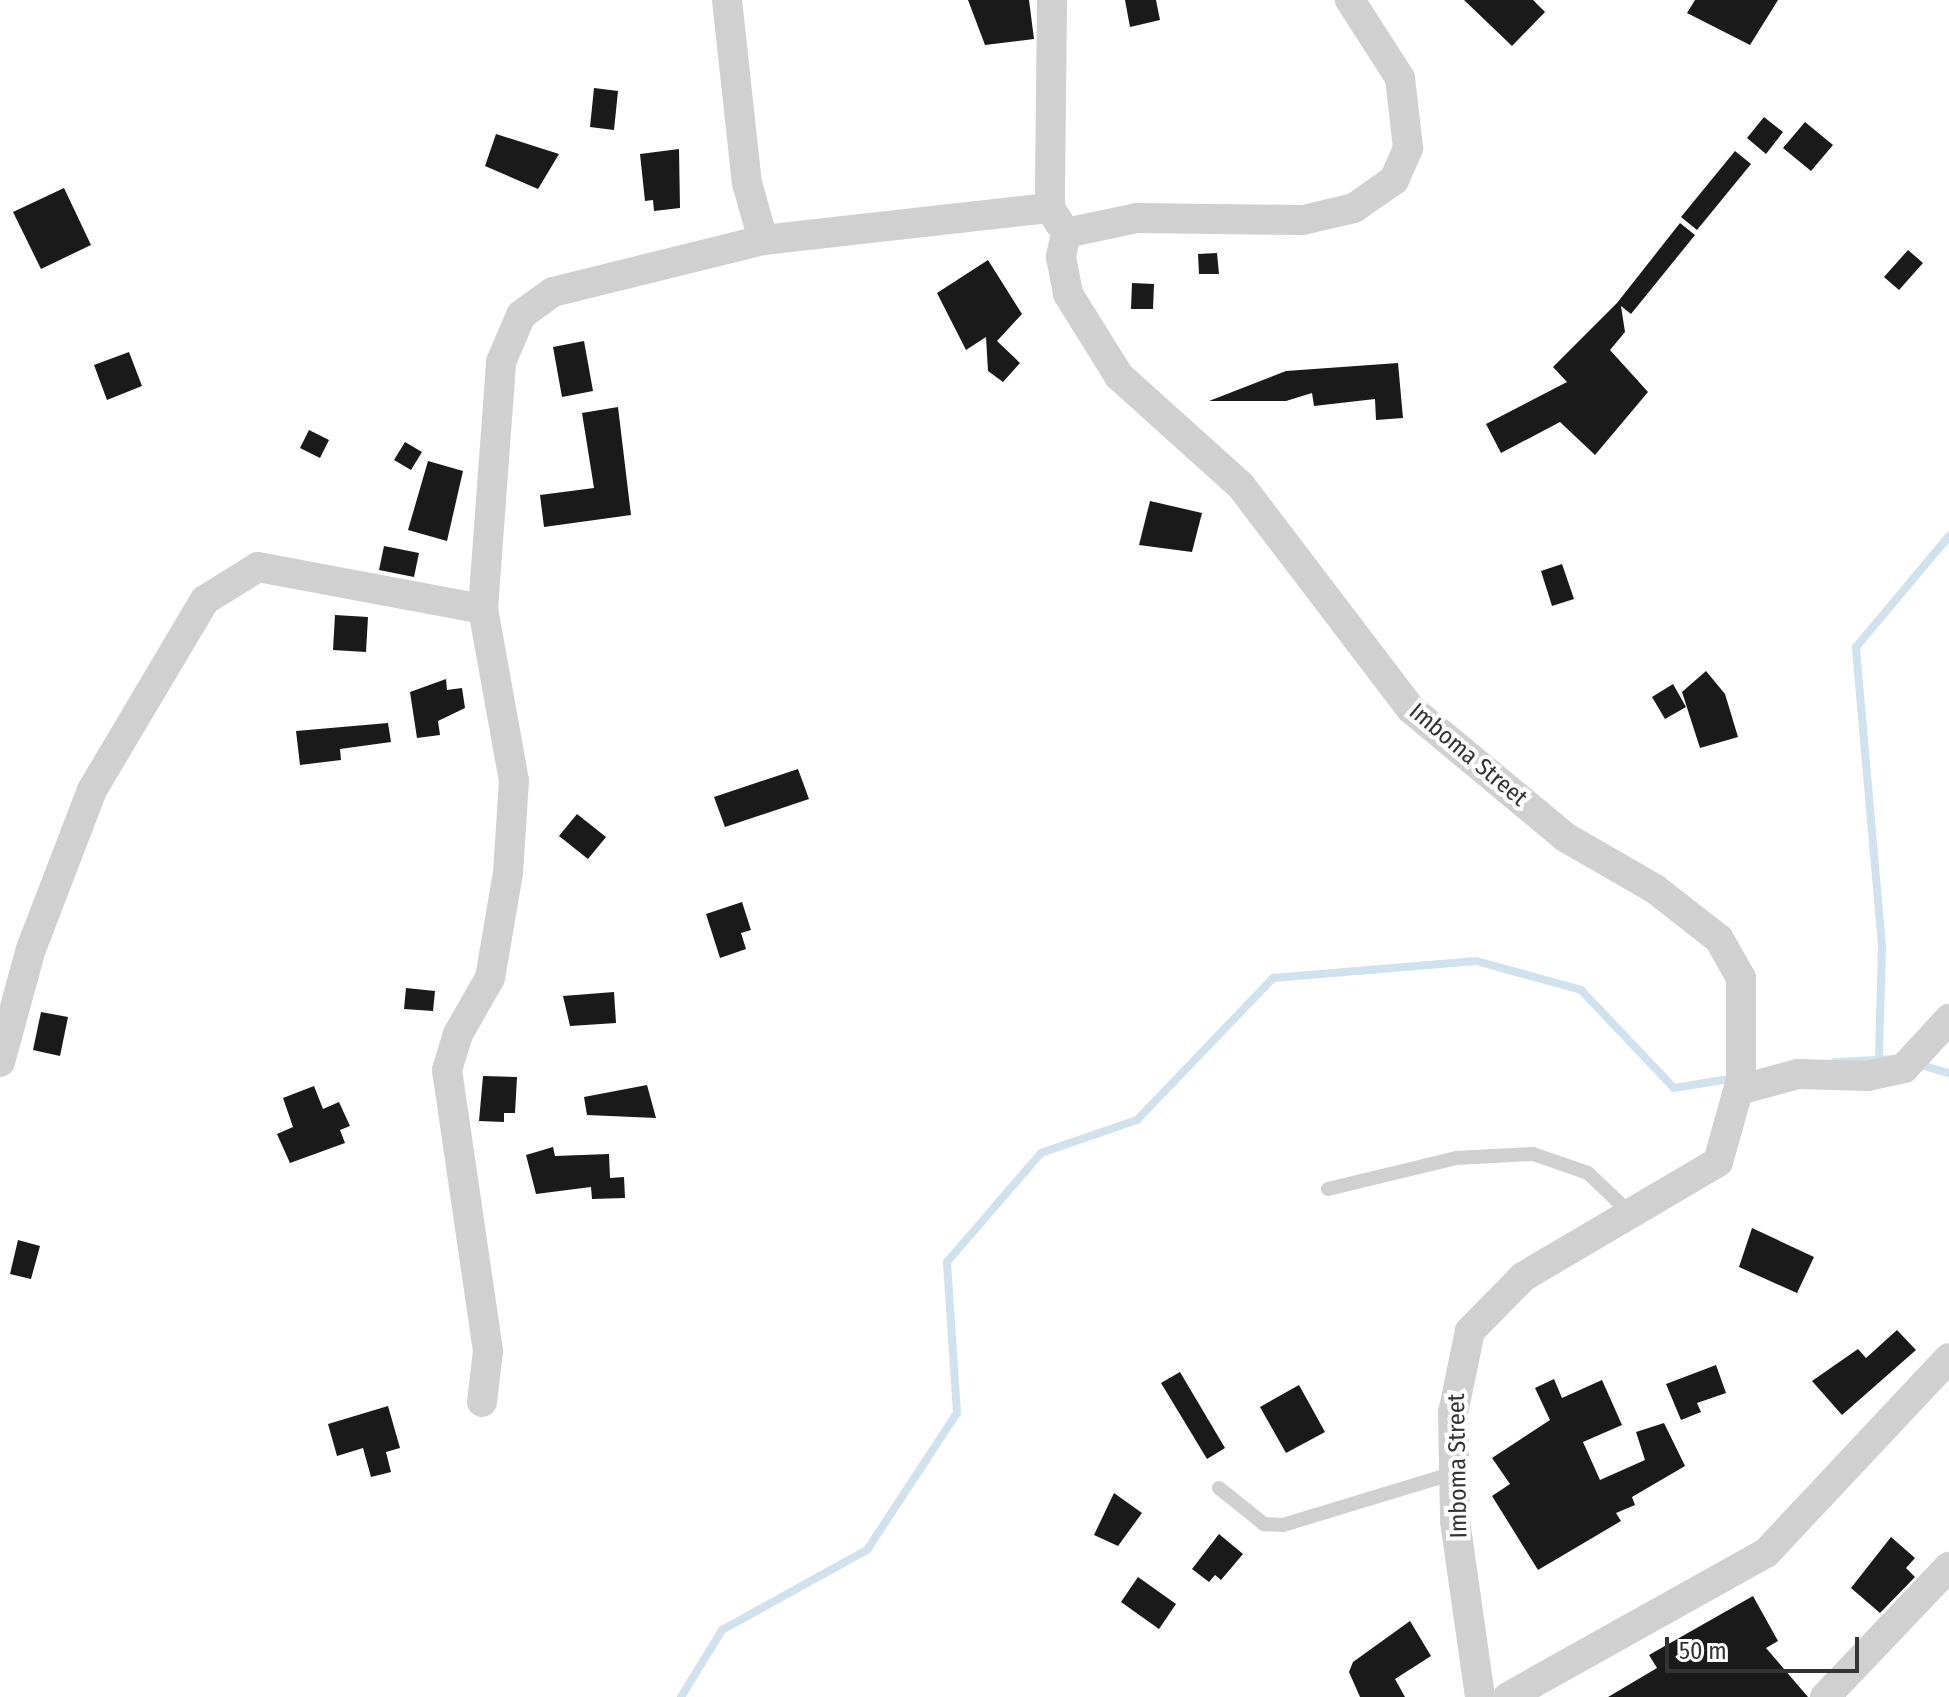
<!DOCTYPE html>
<style>
body{margin:0}
#map{position:relative;width:1949px;height:1697px;overflow:hidden;background:#fff;font-family:"Fira Sans Condensed",sans-serif}
div>[style]{position:absolute}
.stream>*{height:8px;margin:-4px;padding:0 4px;transform-origin:4px;border-radius:4px;background:#cfe2ee}
.building>*{inset:0;background:#1a1a1a}
.lane>*{height:14px;margin:-7px;padding:0 7px;transform-origin:7px;border-radius:7px;background:#d0d0d0}
.street>*{height:30px;margin:-15px;padding:0 15px;transform-origin:15px;border-radius:15px;background:#d0d0d0}
span{translate:-50% -50%;white-space:nowrap;text-align:center;line-height:1.15;-webkit-text-stroke:8px #fff;paint-order:stroke}
.street-label{font-size:24px;color:#333}
.scale{position:absolute;left:1665px;top:1637px;width:194px;height:36px;box-sizing:border-box;border:4px solid #333;border-top:0;padding-left:10px;font-size:24px;line-height:28px;white-space:nowrap;color:#333;-webkit-text-stroke:6px #fff;paint-order:stroke}
</style>
<div id="map">
<div class="stream">
<div style="left:1879px;top:1054px;width:108px;rotate:-88.4deg"></div>
<div style="left:1882px;top:946px;width:300px;rotate:-95deg"></div>
<div style="left:1856px;top:647px;width:145px;rotate:-50deg"></div>
<div style="left:1835px;top:1062px;width:61px;rotate:-2.8deg"></div>
<div style="left:1917px;top:1064px;width:33px;rotate:16deg"></div>
<div style="left:681px;top:1697px;width:79px;rotate:-58.5deg"></div>
<div style="left:722px;top:1630px;width:166px;rotate:-28.9deg"></div>
<div style="left:867px;top:1550px;width:164px;rotate:-56.7deg"></div>
<div style="left:957px;top:1413px;width:151px;rotate:-93.8deg"></div>
<div style="left:947px;top:1262px;width:144px;rotate:-49.2deg"></div>
<div style="left:1041px;top:1153px;width:102px;rotate:-19deg"></div>
<div style="left:1137px;top:1120px;width:197px;rotate:-46.2deg"></div>
<div style="left:1273px;top:978px;width:204px;rotate:-4.8deg"></div>
<div style="left:1476px;top:961px;width:109px;rotate:15.4deg"></div>
<div style="left:1581px;top:990px;width:135px;rotate:46.5deg"></div>
<div style="left:1674px;top:1088px;width:62px;rotate:-9.3deg"></div>
</div>
<div class="building">
<div style="clip-path:polygon(968px 0,1029px 0,1034px 39px,985px 45px)"></div>
<div style="clip-path:polygon(1125px 0,1156px 0,1160px 20px,1130px 27px)"></div>
<div style="clip-path:polygon(1464px 0,1533px 0,1545px 12px,1512px 46px)"></div>
<div style="clip-path:polygon(1695px 0,1778px 0,1750px 45px,1687px 13px)"></div>
<div style="clip-path:polygon(594px 88px,618px 91px,614px 130px,590px 127px)"></div>
<div style="clip-path:polygon(1764px 117px,1783px 132px,1766px 154px,1747px 138px)"></div>
<div style="clip-path:polygon(1805px 122px,1833px 145px,1811px 171px,1783px 148px)"></div>
<div style="clip-path:polygon(496px 134px,559px 154px,538px 189px,485px 166px)"></div>
<div style="clip-path:polygon(679px 149px,680px 208px,654px 211px,653px 200px,645px 201px,640px 154px)"></div>
<div style="clip-path:polygon(1735px 151px,1751px 164px,1697px 230px,1681px 217px)"></div>
<div style="clip-path:polygon(64px 188px,91px 245px,41px 269px,13px 212px)"></div>
<div style="clip-path:polygon(1680px 223px,1695px 235px,1631px 314px,1621px 306px,1625px 332px,1610px 350px,1648px 392px,1595px 455px,1560px 422px,1501px 453px,1486px 424px,1567px 382px,1553px 367px,1617px 303px)"></div>
<div style="clip-path:polygon(1908px 250px,1923px 263px,1899px 290px,1884px 277px)"></div>
<div style="clip-path:polygon(1217px 253px,1219px 274px,1199px 274px,1198px 254px)"></div>
<div style="clip-path:polygon(988px 260px,1022px 314px,997px 341px,1020px 363px,1003px 382px,988px 371px,986px 337px,966px 350px,937px 293px)"></div>
<div style="clip-path:polygon(1132px 283px,1154px 284px,1153px 309px,1131px 309px)"></div>
<div style="clip-path:polygon(584px 341px,593px 391px,562px 397px,553px 347px)"></div>
<div style="clip-path:polygon(129px 352px,142px 386px,107px 400px,94px 365px)"></div>
<div style="clip-path:polygon(1398px 363px,1403px 418px,1376px 420px,1375px 399px,1314px 406px,1312px 393px,1286px 401px,1209px 401px,1286px 371px)"></div>
<div style="clip-path:polygon(618px 407px,631px 515px,544px 527px,540px 495px,594px 488px,582px 413px)"></div>
<div style="clip-path:polygon(309px 430px,329px 440px,320px 458px,300px 448px)"></div>
<div style="clip-path:polygon(405px 442px,422px 452px,411px 470px,394px 460px)"></div>
<div style="clip-path:polygon(428px 461px,463px 471px,447px 541px,408px 530px)"></div>
<div style="clip-path:polygon(1150px 501px,1202px 513px,1192px 552px,1139px 545px)"></div>
<div style="clip-path:polygon(384px 546px,419px 553px,414px 577px,379px 570px)"></div>
<div style="clip-path:polygon(1562px 564px,1574px 599px,1552px 606px,1541px 571px)"></div>
<div style="clip-path:polygon(335px 615px,368px 617px,366px 652px,333px 650px)"></div>
<div style="clip-path:polygon(1706px 671px,1725px 694px,1738px 737px,1700px 748px,1682px 692px)"></div>
<div style="clip-path:polygon(446px 679px,447px 690px,462px 688px,465px 708px,438px 721px,440px 735px,417px 738px,410px 692px)"></div>
<div style="clip-path:polygon(1673px 684px,1686px 707px,1665px 719px,1652px 697px)"></div>
<div style="clip-path:polygon(388px 723px,391px 742px,340px 749px,341px 760px,300px 765px,296px 731px)"></div>
<div style="clip-path:polygon(798px 769px,809px 799px,725px 827px,714px 797px)"></div>
<div style="clip-path:polygon(577px 814px,606px 837px,588px 859px,559px 836px)"></div>
<div style="clip-path:polygon(742px 902px,751px 930px,741px 933px,746px 949px,720px 958px,706px 914px)"></div>
<div style="clip-path:polygon(406px 988px,435px 991px,433px 1011px,404px 1009px)"></div>
<div style="clip-path:polygon(614px 992px,616px 1023px,570px 1026px,563px 996px)"></div>
<div style="clip-path:polygon(41px 1012px,68px 1017px,60px 1056px,33px 1050px)"></div>
<div style="clip-path:polygon(483px 1076px,517px 1077px,515px 1113px,504px 1113px,504px 1122px,479px 1121px)"></div>
<div style="clip-path:polygon(647px 1085px,656px 1118px,587px 1115px,584px 1097px)"></div>
<div style="clip-path:polygon(314px 1086px,323px 1109px,339px 1102px,350px 1126px,340px 1130px,345px 1143px,290px 1163px,277px 1134px,293px 1127px,283px 1098px)"></div>
<div style="clip-path:polygon(553px 1147px,555px 1156px,609px 1154px,610px 1178px,624px 1177px,625px 1198px,592px 1199px,591px 1187px,536px 1194px,526px 1155px)"></div>
<div style="clip-path:polygon(1752px 1228px,1814px 1257px,1797px 1293px,1739px 1267px)"></div>
<div style="clip-path:polygon(18px 1240px,40px 1246px,31px 1279px,10px 1274px)"></div>
<div style="clip-path:polygon(1897px 1330px,1916px 1350px,1842px 1415px,1812px 1381px,1858px 1349px,1866px 1358px)"></div>
<div style="clip-path:polygon(1716px 1365px,1726px 1393px,1697px 1403px,1701px 1412px,1681px 1420px,1666px 1384px)"></div>
<div style="clip-path:polygon(1180px 1372px,1225px 1448px,1207px 1459px,1161px 1383px)"></div>
<div style="clip-path:polygon(1554px 1379px,1562px 1398px,1602px 1380px,1622px 1425px,1583px 1442px,1600px 1480px,1645px 1460px,1636px 1432px,1664px 1423px,1685px 1466px,1632px 1497px,1635px 1505px,1616px 1513px,1621px 1521px,1538px 1570px,1492px 1496px,1510px 1484px,1492px 1458px,1550px 1420px,1535px 1388px)"></div>
<div style="clip-path:polygon(1299px 1385px,1325px 1432px,1286px 1453px,1260px 1407px)"></div>
<div style="clip-path:polygon(388px 1406px,400px 1448px,386px 1452px,391px 1472px,371px 1477px,363px 1448px,337px 1456px,328px 1424px)"></div>
<div style="clip-path:polygon(1114px 1493px,1142px 1513px,1118px 1546px,1094px 1535px)"></div>
<div style="clip-path:polygon(1219px 1534px,1243px 1554px,1221px 1580px,1215px 1575px,1209px 1582px,1192px 1569px)"></div>
<div style="clip-path:polygon(1891px 1537px,1915px 1558px,1906px 1568px,1915px 1577px,1880px 1613px,1851px 1588px)"></div>
<div style="clip-path:polygon(1138px 1577px,1176px 1604px,1159px 1629px,1121px 1602px)"></div>
<div style="clip-path:polygon(1753px 1596px,1778px 1641px,1766px 1648px,1808px 1697px,1608px 1697px,1657px 1668px,1649px 1655px)"></div>
<div style="clip-path:polygon(1410px 1621px,1431px 1656px,1395px 1679px,1405px 1697px,1360px 1697px,1349px 1672px,1353px 1662px)"></div>
</div>
<div class="lane">
<div style="left:1328px;top:1189px;width:132px;rotate:-13.6deg"></div>
<div style="left:1456px;top:1158px;width:77px;rotate:-3deg"></div>
<div style="left:1533px;top:1154px;width:58px;rotate:19.1deg"></div>
<div style="left:1588px;top:1173px;width:57px;rotate:43.6deg"></div>
<div style="left:1219px;top:1488px;width:58px;rotate:38.7deg"></div>
<div style="left:1264px;top:1524px;width:19px;rotate:3deg"></div>
<div style="left:1283px;top:1525px;width:179px;rotate:-16.9deg"></div>
</div>
<div class="street">
<div style="left:727px;top:0;width:184px;rotate:83.8deg"></div>
<div style="left:747px;top:183px;width:59px;rotate:74.3deg"></div>
<div style="left:1052px;top:0;width:208px;rotate:90.6deg"></div>
<div style="left:1050px;top:208px;width:19px;rotate:58deg"></div>
<div style="left:1066px;top:233px;width:25px;rotate:102deg"></div>
<div style="left:1061px;top:257px;width:38px;rotate:79deg"></div>
<div style="left:1068px;top:294px;width:97px;rotate:58.1deg"></div>
<div style="left:1119px;top:376px;width:164px;rotate:42deg"></div>
<div style="left:1241px;top:486px;width:280px;rotate:52.7deg"></div>
<div style="left:1411px;top:709px;width:200px;rotate:39.7deg"></div>
<div style="left:1565px;top:837px;width:104px;rotate:30deg"></div>
<div style="left:1655px;top:889px;width:81px;rotate:38deg"></div>
<div style="left:1719px;top:939px;width:45px;rotate:60.6deg"></div>
<div style="left:1741px;top:978px;width:102px;rotate:90deg"></div>
<div style="left:1741px;top:1080px;width:85px;rotate:105.7deg"></div>
<div style="left:1718px;top:1162px;width:226px;rotate:149.5deg"></div>
<div style="left:1523px;top:1277px;width:76px;rotate:134.5deg"></div>
<div style="left:1470px;top:1331px;width:84px;rotate:101.7deg"></div>
<div style="left:1453px;top:1413px;width:108px;rotate:88.9deg"></div>
<div style="left:1455px;top:1521px;width:178px;rotate:81.9deg"></div>
<div style="left:1066px;top:233px;width:73px;rotate:-11.9deg"></div>
<div style="left:1137px;top:218px;width:166px;rotate:0.7deg"></div>
<div style="left:1303px;top:220px;width:52px;rotate:-13.2deg"></div>
<div style="left:1354px;top:208px;width:49px;rotate:-35deg"></div>
<div style="left:1394px;top:180px;width:35px;rotate:-66deg"></div>
<div style="left:1408px;top:148px;width:70px;rotate:-96.5deg"></div>
<div style="left:1400px;top:78px;width:93px;rotate:-122.7deg"></div>
<div style="left:0;top:1062px;width:117px;rotate:-74.7deg"></div>
<div style="left:31px;top:949px;width:170px;rotate:-69deg"></div>
<div style="left:92px;top:790px;width:221px;rotate:-59.3deg"></div>
<div style="left:205px;top:600px;width:62px;rotate:-31.9deg"></div>
<div style="left:258px;top:567px;width:229px;rotate:10.6deg"></div>
<div style="left:1739px;top:1090px;width:61px;rotate:-15.2deg"></div>
<div style="left:1798px;top:1074px;width:69px;rotate:1.7deg"></div>
<div style="left:1867px;top:1076px;width:38px;rotate:-12deg"></div>
<div style="left:1904px;top:1068px;width:67px;rotate:-47.4deg"></div>
<div style="left:482px;top:1402px;width:51px;rotate:-83.3deg"></div>
<div style="left:488px;top:1351px;width:284px;rotate:-98.3deg"></div>
<div style="left:447px;top:1070px;width:38px;rotate:-73deg"></div>
<div style="left:458px;top:1034px;width:64px;rotate:-60.3deg"></div>
<div style="left:490px;top:978px;width:107px;rotate:-80.3deg"></div>
<div style="left:508px;top:873px;width:92px;rotate:-86.3deg"></div>
<div style="left:514px;top:781px;width:175px;rotate:-100.2deg"></div>
<div style="left:483px;top:609px;width:248px;rotate:-85.8deg"></div>
<div style="left:501px;top:362px;width:51px;rotate:-66.9deg"></div>
<div style="left:521px;top:315px;width:39px;rotate:-36deg"></div>
<div style="left:553px;top:292px;width:216px;rotate:-13.9deg"></div>
<div style="left:763px;top:240px;width:289px;rotate:-6.4deg"></div>
<div style="left:1508px;top:1697px;width:295px;rotate:-29.2deg"></div>
<div style="left:1766px;top:1553px;width:267px;rotate:-46.8deg"></div>
<div style="left:1825px;top:1697px;width:180px;rotate:-46.4deg"></div>
</div>
<div class="street-label">
<span style="left:1468px;top:755px;rotate:40deg">Imboma Street</span>
<span style="left:1458px;top:1466px;rotate:-91deg">Imboma Street</span>
</div>
<div class="scale">50 m</div>
</div>
